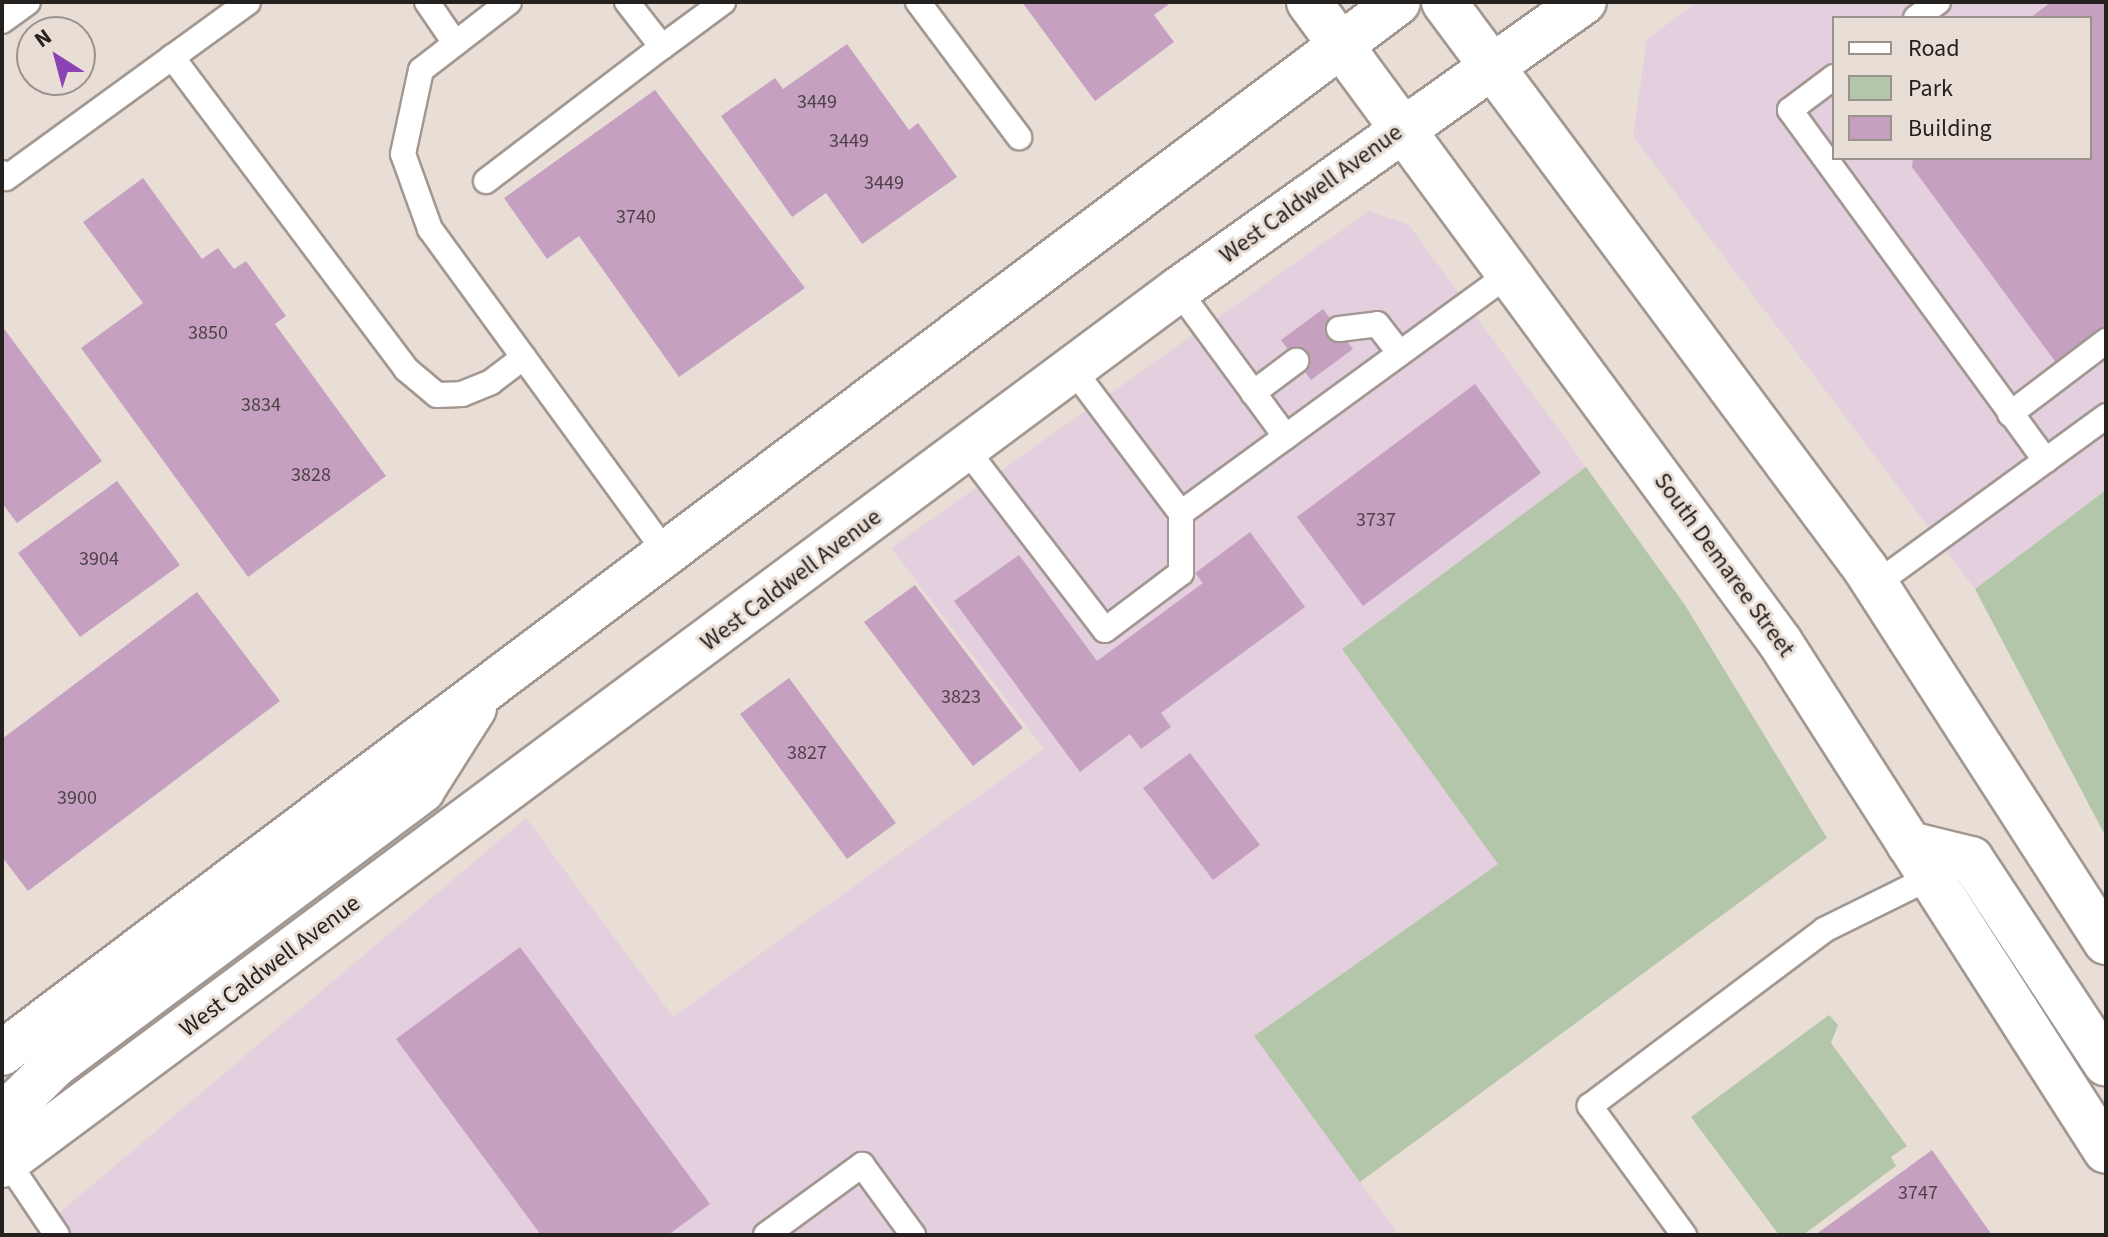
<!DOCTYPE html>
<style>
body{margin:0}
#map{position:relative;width:2108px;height:1237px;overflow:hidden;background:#e8ded6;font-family:"Source Sans 3",sans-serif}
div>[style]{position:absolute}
.commercial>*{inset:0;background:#e3cfde}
.green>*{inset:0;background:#b4c6aa}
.building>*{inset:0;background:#c6a0c1}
.roads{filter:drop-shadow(2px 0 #a29891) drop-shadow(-2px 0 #a29891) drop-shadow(0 2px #a29891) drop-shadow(0 -2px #a29891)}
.service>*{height:24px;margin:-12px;padding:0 12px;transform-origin:12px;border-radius:12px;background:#fff}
.secondary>*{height:44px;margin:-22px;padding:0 22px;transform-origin:22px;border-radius:22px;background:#fff}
.primary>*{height:44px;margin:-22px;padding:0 22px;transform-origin:22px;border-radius:22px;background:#fff}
span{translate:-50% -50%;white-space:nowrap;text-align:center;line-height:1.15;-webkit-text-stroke:6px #e8ded6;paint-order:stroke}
.number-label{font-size:20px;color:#4d4147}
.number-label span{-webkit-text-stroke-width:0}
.street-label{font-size:24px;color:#25211e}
.frame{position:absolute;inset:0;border:4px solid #25211e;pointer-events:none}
.legend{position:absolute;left:1832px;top:16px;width:260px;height:144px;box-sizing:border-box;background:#e8ded6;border:2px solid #9a928c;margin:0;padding:10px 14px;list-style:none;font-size:24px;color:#25211e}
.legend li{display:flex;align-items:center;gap:16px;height:40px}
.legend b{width:40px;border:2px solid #9a928c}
.north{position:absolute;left:16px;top:16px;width:80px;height:80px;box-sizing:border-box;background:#e8ded6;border:2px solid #9a928c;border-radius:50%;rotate:324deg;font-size:22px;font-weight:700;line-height:32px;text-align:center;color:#25211e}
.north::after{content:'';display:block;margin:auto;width:28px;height:36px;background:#8a42b5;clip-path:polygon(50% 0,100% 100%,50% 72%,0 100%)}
</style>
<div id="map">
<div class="commercial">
<div style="clip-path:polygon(evenodd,1697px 2px,2106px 2px,2106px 490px,1975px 589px,1633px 136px,1647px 39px,1697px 2px,1834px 18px,2090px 18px,2090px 158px,1834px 158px,1834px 18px)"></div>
<div style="clip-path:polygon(1369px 211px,1409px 225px,1586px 467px,1342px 649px,1498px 864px,1254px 1036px,1399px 1235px,33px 1235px,526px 818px,673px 1017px,1044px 749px,891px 548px)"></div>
</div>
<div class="green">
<div style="clip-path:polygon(1586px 467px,1685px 605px,1827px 838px,1360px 1182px,1254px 1036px,1498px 864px,1342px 649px)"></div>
<div style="clip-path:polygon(2106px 490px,2106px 837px,1975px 589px)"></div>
<div style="clip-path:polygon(1829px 1015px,1838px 1025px,1831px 1043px,1907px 1146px,1891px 1157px,1896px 1166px,1803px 1235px,1779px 1235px,1691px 1117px)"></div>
</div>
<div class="building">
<div style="clip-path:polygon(1022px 2px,1172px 2px,1154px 15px,1174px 42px,1095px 101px)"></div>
<div style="clip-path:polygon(2051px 2px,2106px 2px,2106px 327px,2057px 364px,1912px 167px,1913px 158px,2090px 158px,2090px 18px,2030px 18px)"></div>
<div style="clip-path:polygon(847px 44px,909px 130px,918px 123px,957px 177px,862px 244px,826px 193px,792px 217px,721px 116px,775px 78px,783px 89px)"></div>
<div style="clip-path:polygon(655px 90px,805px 288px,679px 377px,579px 236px,547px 259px,504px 198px)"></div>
<div style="clip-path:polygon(143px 178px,202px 259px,218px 248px,234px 269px,246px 261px,286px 316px,275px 324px,386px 476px,248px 577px,81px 348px,143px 303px,83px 222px)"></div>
<div style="clip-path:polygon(1323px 309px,1353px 349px,1311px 380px,1281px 340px)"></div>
<div style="clip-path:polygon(2px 326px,102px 461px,17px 523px,2px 503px)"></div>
<div style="clip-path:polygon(1475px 384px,1541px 473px,1363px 606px,1297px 517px)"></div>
<div style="clip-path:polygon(117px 481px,180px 565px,80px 637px,18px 553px)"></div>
<div style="clip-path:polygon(1250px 532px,1305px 607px,1161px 713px,1171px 727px,1141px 749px,1130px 734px,1080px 772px,954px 601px,1019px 555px,1097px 661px,1203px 583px,1195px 573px)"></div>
<div style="clip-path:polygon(915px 585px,1023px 728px,973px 766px,864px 622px)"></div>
<div style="clip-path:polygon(197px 592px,280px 701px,28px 891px,2px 857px,2px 739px)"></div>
<div style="clip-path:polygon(789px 678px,896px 823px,847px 859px,740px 714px)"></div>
<div style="clip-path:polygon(1190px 753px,1260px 845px,1213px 880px,1143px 788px)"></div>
<div style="clip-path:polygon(520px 947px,710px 1204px,668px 1235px,541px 1235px,396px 1039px)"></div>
<div style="clip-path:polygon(1932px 1150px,1992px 1235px,1815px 1235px)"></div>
</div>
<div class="roads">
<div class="service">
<div style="left:427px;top:2px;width:50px;rotate:55.7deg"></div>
<div style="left:509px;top:2px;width:111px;rotate:142.3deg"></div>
<div style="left:421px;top:70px;width:86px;rotate:102.1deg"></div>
<div style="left:403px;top:154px;width:80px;rotate:70.2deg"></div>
<div style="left:430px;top:229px;width:399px;rotate:53.9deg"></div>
<div style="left:627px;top:2px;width:57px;rotate:52.1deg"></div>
<div style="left:662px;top:47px;width:76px;rotate:-36.4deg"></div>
<div style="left:918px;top:2px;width:169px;rotate:53.2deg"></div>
<div style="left:1916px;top:18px;width:27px;rotate:-36deg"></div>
<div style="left:2px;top:21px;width:32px;rotate:-36deg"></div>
<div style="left:172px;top:57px;width:390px;rotate:53.1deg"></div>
<div style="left:406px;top:369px;width:40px;rotate:40deg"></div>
<div style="left:437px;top:395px;width:25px;rotate:-2deg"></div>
<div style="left:462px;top:394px;width:31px;rotate:-22deg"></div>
<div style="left:491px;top:382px;width:41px;rotate:-37.1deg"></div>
<div style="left:1834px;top:77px;width:55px;rotate:143.1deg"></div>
<div style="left:1790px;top:110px;width:434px;rotate:53.9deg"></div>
<div style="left:2px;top:173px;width:6px;rotate:51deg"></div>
<div style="left:6px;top:178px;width:299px;rotate:-36deg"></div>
<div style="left:486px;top:181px;width:221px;rotate:-37.3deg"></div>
<div style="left:1178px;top:290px;width:182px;rotate:53.7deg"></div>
<div style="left:1339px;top:329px;width:38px;rotate:-7deg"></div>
<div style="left:1377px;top:324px;width:37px;rotate:52deg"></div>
<div style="left:1072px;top:368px;width:181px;rotate:53.1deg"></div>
<div style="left:1181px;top:513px;width:407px;rotate:-36.1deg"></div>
<div style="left:1253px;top:393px;width:54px;rotate:-36.7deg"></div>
<div style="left:2010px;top:414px;width:121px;rotate:-37.2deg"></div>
<div style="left:966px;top:449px;width:228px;rotate:52.5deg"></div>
<div style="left:1105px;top:630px;width:95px;rotate:-36.9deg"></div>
<div style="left:1181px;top:573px;width:60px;rotate:-90deg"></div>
<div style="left:1876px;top:584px;width:285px;rotate:-36.1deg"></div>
<div style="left:7px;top:1161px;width:89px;rotate:56deg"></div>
<div style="left:766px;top:1235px;width:119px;rotate:-36.1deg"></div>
<div style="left:862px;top:1165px;width:87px;rotate:53.9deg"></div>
<div style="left:1684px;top:1235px;width:160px;rotate:-126.1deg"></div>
<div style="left:1590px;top:1106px;width:293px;rotate:-36.9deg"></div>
<div style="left:1824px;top:930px;width:117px;rotate:-26.3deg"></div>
</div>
<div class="secondary">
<div style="left:1309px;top:2px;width:795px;rotate:53.65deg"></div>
<div style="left:1780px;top:642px;width:604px;rotate:57.36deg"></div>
<div style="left:1444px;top:2px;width:705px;rotate:53.36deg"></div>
<div style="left:1865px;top:568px;width:445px;rotate:57.2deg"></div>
<div style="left:1909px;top:844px;width:64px;rotate:13.6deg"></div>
<div style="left:1971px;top:859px;width:245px;rotate:56.6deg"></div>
</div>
<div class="primary">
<div style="left:2px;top:1053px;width:1747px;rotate:-36.97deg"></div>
<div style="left:2px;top:1131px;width:27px;rotate:-66deg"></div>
<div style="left:13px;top:1106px;width:59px;rotate:-44.3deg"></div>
<div style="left:55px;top:1065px;width:459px;rotate:-36.8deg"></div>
<div style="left:422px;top:790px;width:97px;rotate:-57.6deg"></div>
<div style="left:2px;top:1165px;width:1466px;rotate:-36.65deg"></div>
<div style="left:1178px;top:290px;width:498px;rotate:-35.4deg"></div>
</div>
</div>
<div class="number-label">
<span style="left:817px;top:102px">3449</span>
<span style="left:849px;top:141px">3449</span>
<span style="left:884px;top:183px">3449</span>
<span style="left:636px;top:217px">3740</span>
<span style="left:208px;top:333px">3850</span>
<span style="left:261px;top:405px">3834</span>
<span style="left:311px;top:475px">3828</span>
<span style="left:1376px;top:520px">3737</span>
<span style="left:99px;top:559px">3904</span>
<span style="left:961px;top:697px">3823</span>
<span style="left:807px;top:753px">3827</span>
<span style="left:77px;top:798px">3900</span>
<span style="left:1918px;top:1193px">3747</span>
</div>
<div class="street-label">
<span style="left:1311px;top:194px;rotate:-36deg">West Caldwell Avenue</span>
<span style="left:1724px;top:565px;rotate:54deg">South Demaree Street</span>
<span style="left:791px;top:580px;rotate:-37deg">West Caldwell Avenue</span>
<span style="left:270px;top:966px;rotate:-37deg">West Caldwell Avenue</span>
</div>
<div class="frame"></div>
<ul class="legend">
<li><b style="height:10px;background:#fff"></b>Road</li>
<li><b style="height:22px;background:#b4c6aa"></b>Park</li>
<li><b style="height:22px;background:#c6a0c1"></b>Building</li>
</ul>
<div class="north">N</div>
</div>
